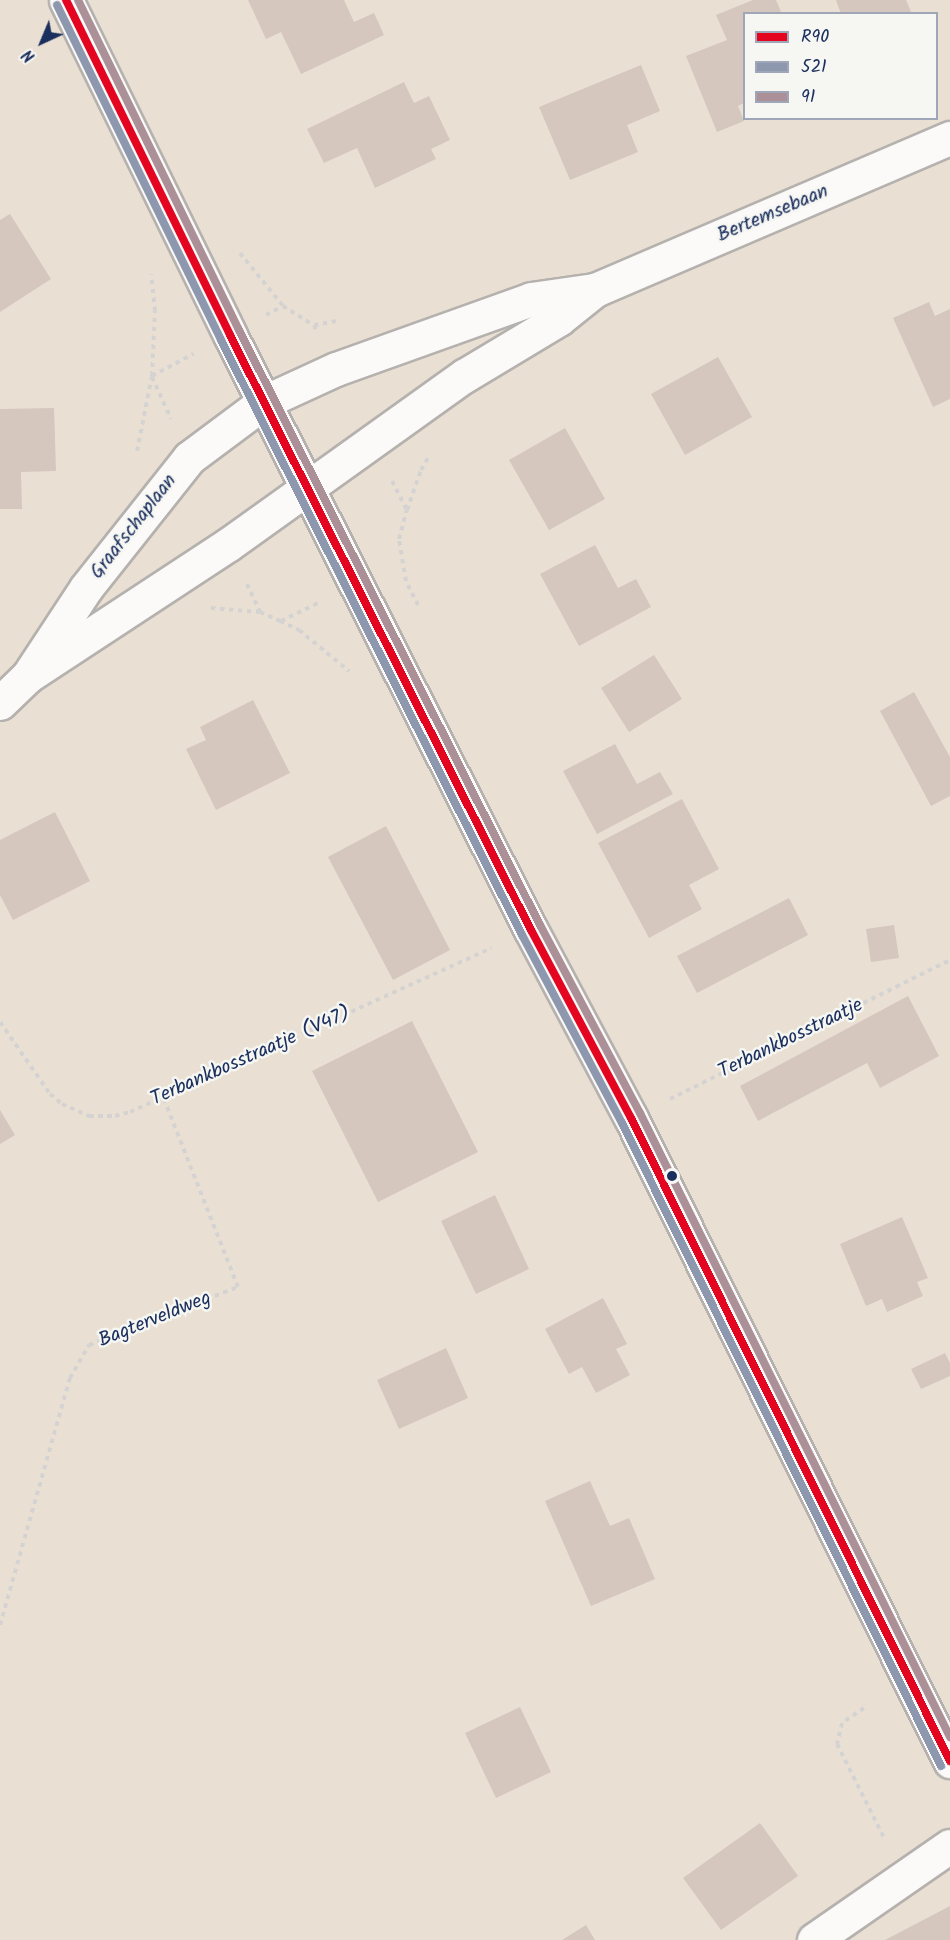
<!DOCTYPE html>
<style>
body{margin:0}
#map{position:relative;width:950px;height:1940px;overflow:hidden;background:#e9e0d3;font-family:Kalam,sans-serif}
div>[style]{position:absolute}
.building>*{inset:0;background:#d5c6be}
.path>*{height:4px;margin-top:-2px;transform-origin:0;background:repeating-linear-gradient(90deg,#d5d3d2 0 4.5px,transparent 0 9px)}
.roads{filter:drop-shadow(2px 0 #b5b1ae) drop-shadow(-2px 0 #b5b1ae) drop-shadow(0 2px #b5b1ae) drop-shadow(0 -2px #b5b1ae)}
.minor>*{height:33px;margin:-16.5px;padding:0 16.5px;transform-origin:16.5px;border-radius:16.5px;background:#fcfaf8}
.tertiary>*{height:33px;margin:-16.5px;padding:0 16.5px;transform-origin:16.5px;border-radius:16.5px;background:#fcfaf8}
.primary>*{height:33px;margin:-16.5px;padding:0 16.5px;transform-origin:16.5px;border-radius:16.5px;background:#fcfaf8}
.bus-1>*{height:8px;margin:-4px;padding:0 4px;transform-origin:4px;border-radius:4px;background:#e40521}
.bus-2>*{height:8px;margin:-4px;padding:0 4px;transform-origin:4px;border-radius:4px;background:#8d97ae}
.bus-3>*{height:8px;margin:-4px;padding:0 4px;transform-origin:4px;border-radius:4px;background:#ab9098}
.dots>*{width:16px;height:16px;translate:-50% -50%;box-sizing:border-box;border:3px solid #f6f6f2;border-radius:50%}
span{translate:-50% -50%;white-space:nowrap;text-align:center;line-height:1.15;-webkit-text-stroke:5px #f6f6f2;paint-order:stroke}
.street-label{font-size:20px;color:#1b2f5e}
.legend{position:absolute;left:743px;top:12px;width:195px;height:108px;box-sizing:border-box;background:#f6f6f2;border:2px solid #9ea6b7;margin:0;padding:8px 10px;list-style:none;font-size:18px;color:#1b2f5e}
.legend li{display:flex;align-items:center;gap:12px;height:30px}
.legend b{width:30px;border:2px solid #9ea6b7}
.north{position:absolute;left:12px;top:12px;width:60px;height:60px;-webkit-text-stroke:4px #f6f6f2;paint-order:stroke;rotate:224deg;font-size:16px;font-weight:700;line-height:24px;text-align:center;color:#1b2f5e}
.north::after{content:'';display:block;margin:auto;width:21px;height:27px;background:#1b2f5e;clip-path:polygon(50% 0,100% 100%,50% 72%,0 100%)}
</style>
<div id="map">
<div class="building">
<div style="clip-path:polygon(248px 0,344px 0,354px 22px,374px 13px,384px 35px,301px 74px,281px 32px,266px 39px)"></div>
<div style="clip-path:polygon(753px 0,776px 0,782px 14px,744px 14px,744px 103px,738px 106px,744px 121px,717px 132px,686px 56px,727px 40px,716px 15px)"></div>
<div style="clip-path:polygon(836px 0,906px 0,912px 14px,841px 14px)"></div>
<div style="clip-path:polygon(641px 65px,660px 111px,627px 125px,638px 152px,570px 180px,539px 107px)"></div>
<div style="clip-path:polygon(404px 82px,414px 103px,429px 96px,450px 140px,431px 149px,436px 159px,375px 188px,357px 148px,324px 163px,307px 129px)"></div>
<div style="clip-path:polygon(10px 214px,51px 279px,0 312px,0 220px)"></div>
<div style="clip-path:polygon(929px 302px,935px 316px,950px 309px,950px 399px,933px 407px,893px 318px)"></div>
<div style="clip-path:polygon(718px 357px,752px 417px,685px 455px,651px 394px)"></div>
<div style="clip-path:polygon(54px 408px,56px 471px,21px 472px,22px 509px,0 509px,0 409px)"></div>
<div style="clip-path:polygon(565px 428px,605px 499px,549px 530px,509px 460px)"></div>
<div style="clip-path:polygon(595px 545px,618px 588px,636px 579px,651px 607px,579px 646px,540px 574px)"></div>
<div style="clip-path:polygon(654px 655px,682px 699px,629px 732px,601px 688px)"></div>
<div style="clip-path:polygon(914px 692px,950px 757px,950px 796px,931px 806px,880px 711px)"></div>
<div style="clip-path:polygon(253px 700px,290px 773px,216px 810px,186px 749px,206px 740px,200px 727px)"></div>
<div style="clip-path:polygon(615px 744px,637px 784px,660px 772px,673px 794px,597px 834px,563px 771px)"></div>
<div style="clip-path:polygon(682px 799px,719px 869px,689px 885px,702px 909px,649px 938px,598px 843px)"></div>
<div style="clip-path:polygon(55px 812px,90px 881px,13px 920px,0 895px,0 840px)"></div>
<div style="clip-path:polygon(386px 826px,450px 950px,393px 980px,328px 857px)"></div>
<div style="clip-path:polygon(789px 898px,808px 935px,697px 993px,677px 956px)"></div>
<div style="clip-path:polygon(894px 925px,899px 958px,871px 962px,866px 929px)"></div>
<div style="clip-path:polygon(908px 996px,939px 1056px,880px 1088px,867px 1063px,758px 1121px,740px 1086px)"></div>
<div style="clip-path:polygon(412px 1021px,478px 1152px,378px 1202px,312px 1071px)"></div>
<div style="clip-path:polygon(0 1110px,15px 1135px,0 1144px)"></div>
<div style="clip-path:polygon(495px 1195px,529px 1269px,476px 1294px,441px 1221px)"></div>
<div style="clip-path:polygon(902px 1217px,928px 1278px,917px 1282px,923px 1296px,887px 1312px,882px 1299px,866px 1306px,840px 1244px)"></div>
<div style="clip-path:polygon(603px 1298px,627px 1344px,616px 1349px,630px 1375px,596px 1393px,582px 1367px,569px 1374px,545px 1329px)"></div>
<div style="clip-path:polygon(446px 1348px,468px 1398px,399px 1429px,377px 1380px)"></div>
<div style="clip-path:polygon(945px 1353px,950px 1363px,950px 1376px,921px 1389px,911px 1369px)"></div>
<div style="clip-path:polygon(590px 1481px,610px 1526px,629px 1518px,655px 1579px,591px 1606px,545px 1501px)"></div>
<div style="clip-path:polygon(520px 1707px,551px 1772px,496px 1798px,465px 1733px)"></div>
<div style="clip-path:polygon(760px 1823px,798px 1876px,721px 1930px,683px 1878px)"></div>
<div style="clip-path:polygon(950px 1906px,950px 1940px,885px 1940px)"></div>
<div style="clip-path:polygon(586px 1925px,595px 1940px,562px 1940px)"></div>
</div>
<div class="path">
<div style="left:240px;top:253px;width:68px;rotate:50.9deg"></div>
<div style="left:283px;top:306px;width:36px;rotate:32deg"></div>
<div style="left:314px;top:325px;width:8px;rotate:67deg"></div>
<div style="left:266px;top:315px;width:19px;rotate:-28deg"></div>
<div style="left:314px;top:325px;width:23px;rotate:-10deg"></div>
<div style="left:152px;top:376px;width:47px;rotate:-28.2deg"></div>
<div style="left:152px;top:377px;width:46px;rotate:65.7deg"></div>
<div style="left:137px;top:451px;width:76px;rotate:-78.7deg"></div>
<div style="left:152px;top:376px;width:65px;rotate:-87.4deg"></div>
<div style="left:155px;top:311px;width:37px;rotate:-96deg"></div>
<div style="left:392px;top:481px;width:33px;rotate:63deg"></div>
<div style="left:247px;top:584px;width:31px;rotate:65deg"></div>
<div style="left:418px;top:605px;width:27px;rotate:-117deg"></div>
<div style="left:406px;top:581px;width:43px;rotate:-99.5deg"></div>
<div style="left:399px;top:539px;width:30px;rotate:-75deg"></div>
<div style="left:407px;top:510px;width:42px;rotate:-70.7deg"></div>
<div style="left:421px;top:470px;width:16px;rotate:-60deg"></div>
<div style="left:211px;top:608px;width:49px;rotate:4.7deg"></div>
<div style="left:260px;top:612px;width:22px;rotate:24deg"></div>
<div style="left:280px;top:621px;width:21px;rotate:25deg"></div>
<div style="left:299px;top:630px;width:65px;rotate:39.4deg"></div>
<div style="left:281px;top:621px;width:41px;rotate:-25.9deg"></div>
<div style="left:0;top:1022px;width:88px;rotate:55.2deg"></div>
<div style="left:50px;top:1094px;width:16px;rotate:40deg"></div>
<div style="left:62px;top:1104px;width:30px;rotate:24deg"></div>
<div style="left:89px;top:1116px;width:26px"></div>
<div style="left:115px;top:1116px;width:16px;rotate:-15deg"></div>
<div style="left:130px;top:1112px;width:397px;rotate:-24.4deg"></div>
<div style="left:670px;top:1099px;width:313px;rotate:-26.4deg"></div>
<div style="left:0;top:1625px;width:257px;rotate:-74.2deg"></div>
<div style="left:70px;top:1378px;width:38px;rotate:-60deg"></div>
<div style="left:89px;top:1345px;width:160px;rotate:-21.3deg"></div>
<div style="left:238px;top:1287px;width:204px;rotate:-111.5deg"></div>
<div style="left:864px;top:1708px;width:27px;rotate:146deg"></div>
<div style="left:842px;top:1723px;width:22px;rotate:103deg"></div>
<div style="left:837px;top:1744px;width:107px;rotate:63.4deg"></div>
</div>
<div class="roads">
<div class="minor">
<div style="left:814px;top:1940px;width:165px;rotate:-34.7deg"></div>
</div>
<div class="tertiary">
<div style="left:28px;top:676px;width:105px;rotate:-56.6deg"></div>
<div style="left:86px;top:588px;width:166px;rotate:-51.6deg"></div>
<div style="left:189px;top:458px;width:94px;rotate:-36.7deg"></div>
<div style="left:264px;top:402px;width:79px;rotate:-24.6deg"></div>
<div style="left:336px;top:369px;width:207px;rotate:-19.7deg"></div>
<div style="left:531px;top:299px;width:65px;rotate:-8deg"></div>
<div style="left:595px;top:290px;width:386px;rotate:-23.2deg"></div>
<div style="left:0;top:703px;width:39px;rotate:-44deg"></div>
<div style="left:28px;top:676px;width:240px;rotate:-33.3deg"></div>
<div style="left:229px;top:544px;width:289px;rotate:-35.6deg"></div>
<div style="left:464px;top:376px;width:111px;rotate:-31deg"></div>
<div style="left:559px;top:319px;width:46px;rotate:-38.9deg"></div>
</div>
<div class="primary">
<div style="left:66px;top:0;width:373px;rotate:63.9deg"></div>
<div style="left:230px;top:335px;width:667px;rotate:63.17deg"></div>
<div style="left:531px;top:930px;width:213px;rotate:62deg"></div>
<div style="left:631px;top:1118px;width:718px;rotate:63.61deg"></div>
</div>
</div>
<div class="bus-1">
<div style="left:66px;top:0;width:373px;rotate:63.9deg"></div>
<div style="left:230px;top:335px;width:667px;rotate:63.17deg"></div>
<div style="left:531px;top:930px;width:213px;rotate:62deg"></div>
<div style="left:631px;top:1118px;width:718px;rotate:63.61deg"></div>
</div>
<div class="bus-2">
<div style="left:57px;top:5px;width:373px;rotate:63.9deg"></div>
<div style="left:221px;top:340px;width:667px;rotate:63.17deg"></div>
<div style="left:522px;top:935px;width:213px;rotate:62deg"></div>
<div style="left:622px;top:1123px;width:718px;rotate:63.61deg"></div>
</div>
<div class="bus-3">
<div style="left:78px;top:0;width:367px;rotate:64deg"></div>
<div style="left:239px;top:330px;width:667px;rotate:63.17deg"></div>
<div style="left:540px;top:925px;width:213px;rotate:62deg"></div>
<div style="left:640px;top:1113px;width:697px;rotate:63.58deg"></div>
</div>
<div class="dots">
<div style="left:672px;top:1176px;background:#1b2f5e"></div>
</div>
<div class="street-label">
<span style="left:773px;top:214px;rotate:-23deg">Bertemsebaan</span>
<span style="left:134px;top:527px;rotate:-52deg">Graafschaplaan</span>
<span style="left:791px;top:1039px;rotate:-26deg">Terbankbosstraatje</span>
<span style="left:251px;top:1057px;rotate:-24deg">Terbankbosstraatje (V47)</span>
<span style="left:155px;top:1320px;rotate:-22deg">Bagterveldweg</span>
</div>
<ul class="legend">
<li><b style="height:8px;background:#e40521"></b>R90</li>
<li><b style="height:8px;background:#8d97ae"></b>521</li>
<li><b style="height:8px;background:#ab9098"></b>91</li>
</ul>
<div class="north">N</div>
</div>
